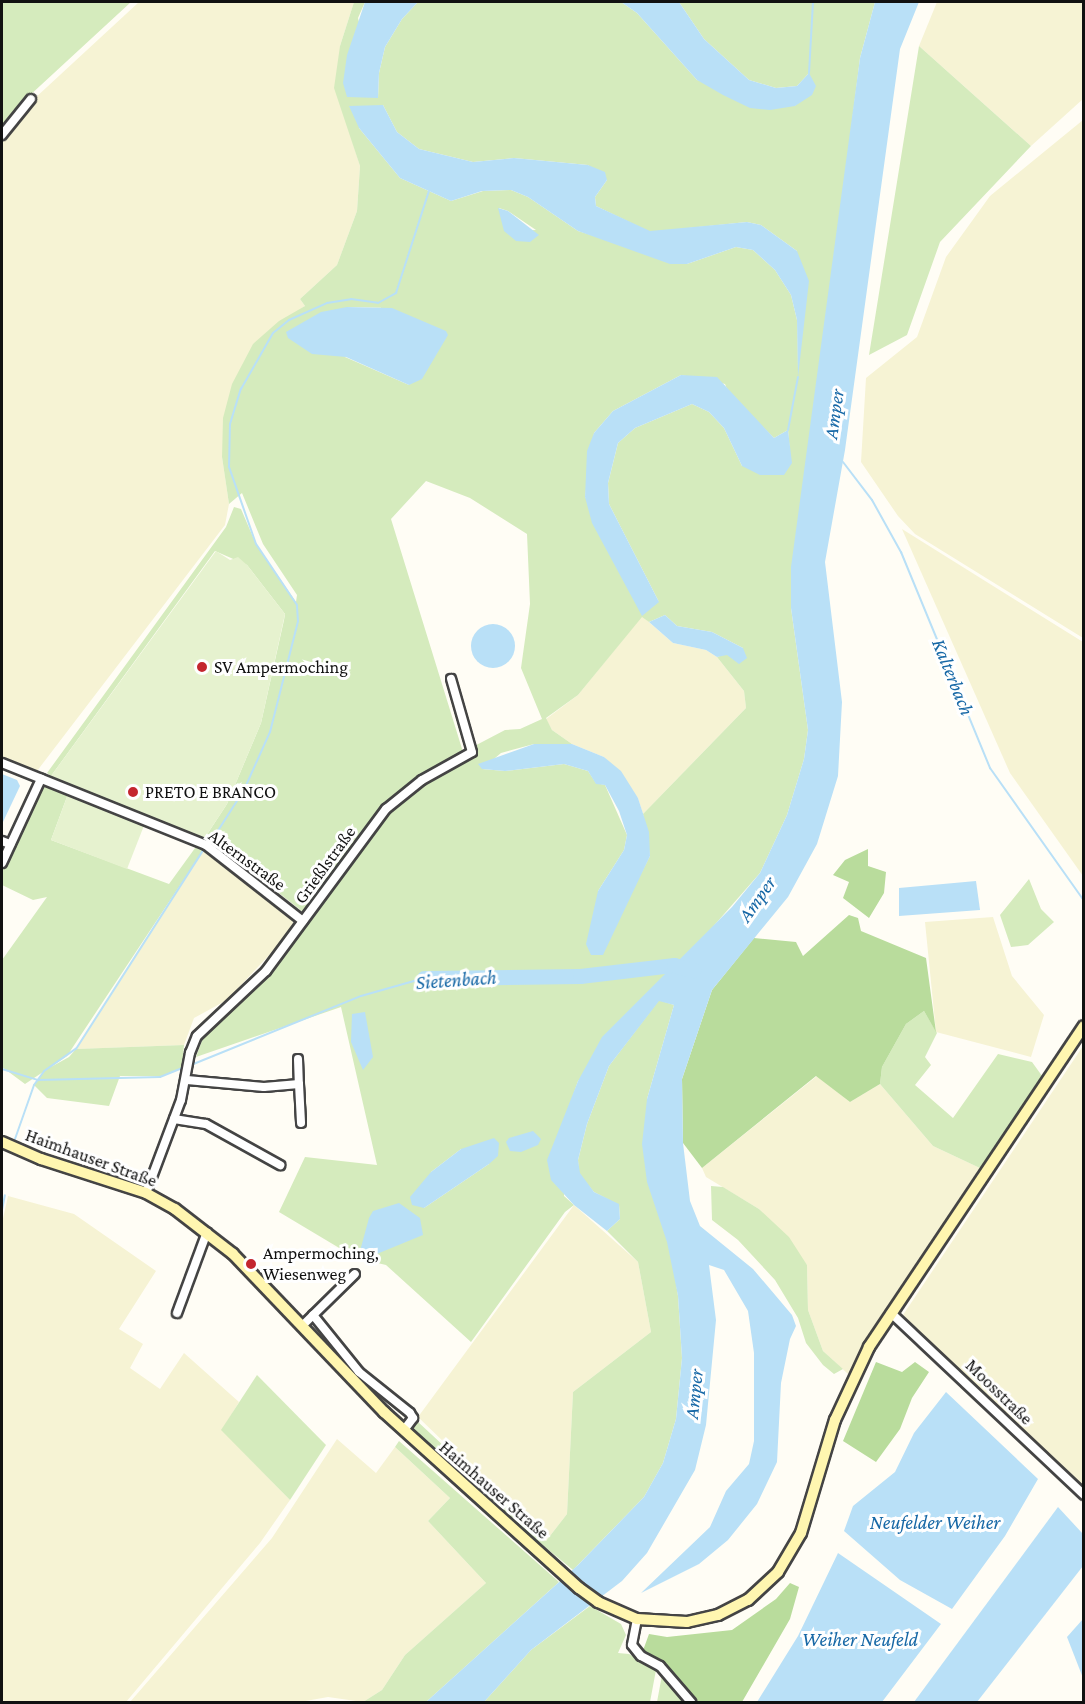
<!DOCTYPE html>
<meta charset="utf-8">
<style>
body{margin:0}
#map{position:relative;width:1085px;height:1704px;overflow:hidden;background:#fffdf5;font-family:"Crimson Pro",serif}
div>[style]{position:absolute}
.farmland>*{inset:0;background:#f6f3d4}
.green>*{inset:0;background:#d5ebbd}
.forest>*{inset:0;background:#b9dc9c}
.pitch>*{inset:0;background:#e6f2cf}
.water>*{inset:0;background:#b9e0f7}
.round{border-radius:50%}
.stream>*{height:2px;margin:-1px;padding:0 1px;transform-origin:1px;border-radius:1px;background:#b9e0f7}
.river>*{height:15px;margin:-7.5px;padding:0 7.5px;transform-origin:7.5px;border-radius:7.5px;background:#b9e0f7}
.roads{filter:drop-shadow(2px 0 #444) drop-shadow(-2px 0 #444) drop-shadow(0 2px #444) drop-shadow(0 -2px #444)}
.street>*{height:8px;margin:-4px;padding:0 4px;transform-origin:4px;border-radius:4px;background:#fff}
.secondary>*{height:10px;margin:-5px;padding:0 5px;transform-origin:5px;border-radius:5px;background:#fff6b0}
.dots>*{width:16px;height:16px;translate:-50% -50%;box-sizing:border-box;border:3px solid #fff;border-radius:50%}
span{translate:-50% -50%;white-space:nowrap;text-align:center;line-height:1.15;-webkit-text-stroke:6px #fff;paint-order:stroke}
.poi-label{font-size:18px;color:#111}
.left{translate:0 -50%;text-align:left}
.street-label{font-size:18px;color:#111}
.water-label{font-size:20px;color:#1768a6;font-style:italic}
.frame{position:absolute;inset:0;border:3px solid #111;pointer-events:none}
</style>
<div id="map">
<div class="farmland">
<div style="clip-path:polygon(139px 2px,354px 2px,340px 46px,348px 128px,360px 166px,357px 211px,337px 265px,300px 299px,305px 306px,267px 332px,222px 457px,229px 504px,225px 525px,37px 771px,2px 758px,2px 139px,34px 99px)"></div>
<div style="clip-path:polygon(937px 2px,1083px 2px,1083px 99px,1031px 146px,919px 46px)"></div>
<div style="clip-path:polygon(1083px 120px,1083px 638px,915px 534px,898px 516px,861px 462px,866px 378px,917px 337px,946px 257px,990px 196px)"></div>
<div style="clip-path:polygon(902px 529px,1083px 642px,1083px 876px,1010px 773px)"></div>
<div style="clip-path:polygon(642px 616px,673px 643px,706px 650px,717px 657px,744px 691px,746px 708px,643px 814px,638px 798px,604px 757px,572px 744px,552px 730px,546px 719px,578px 695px)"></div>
<div style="clip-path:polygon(205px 848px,292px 915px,293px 924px,286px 937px,227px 1000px,194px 1018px,184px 1045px,76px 1049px)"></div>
<div style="clip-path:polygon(993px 917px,1012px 976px,1044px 1015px,1031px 1057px,936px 1032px,925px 922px)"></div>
<div style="clip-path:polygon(1083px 1046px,1083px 1490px,903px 1315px)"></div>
<div style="clip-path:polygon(817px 1076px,850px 1102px,880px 1084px,933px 1146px,982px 1169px,848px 1374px,823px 1351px,808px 1310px,807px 1265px,759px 1209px,706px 1177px,702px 1168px)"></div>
<div style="clip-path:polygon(8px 1196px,74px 1214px,156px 1271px,119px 1329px,143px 1344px,130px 1368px,160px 1389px,184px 1353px,239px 1402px,222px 1430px,290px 1500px,260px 1543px,126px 1702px,2px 1702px,2px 1223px)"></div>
<div style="clip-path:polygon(574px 1205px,638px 1262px,651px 1332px,573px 1392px,567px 1514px,546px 1541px,418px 1417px)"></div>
<div style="clip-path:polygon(337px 1439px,376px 1473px,395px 1447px,450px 1498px,428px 1521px,486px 1583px,405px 1655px,382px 1690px,363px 1702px,328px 1697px,300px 1702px,130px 1702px,272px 1538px)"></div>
</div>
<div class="green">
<div style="clip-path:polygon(2px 2px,131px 2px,28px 97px,2px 130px)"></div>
<div style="clip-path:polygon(evenodd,354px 2px,365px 2px,358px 18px,378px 98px,379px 73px,385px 47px,402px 19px,418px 2px,621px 2px,637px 13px,697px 80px,795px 106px,809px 73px,797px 86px,776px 88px,749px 80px,704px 39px,679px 2px,875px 2px,860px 58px,791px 608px,808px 730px,804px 759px,787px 815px,760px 873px,578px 1081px,566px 1116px,564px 1196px,574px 1205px,565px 1212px,471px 1342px,386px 1265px,356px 1258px,279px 1212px,305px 1157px,377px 1165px,341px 1007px,196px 1057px,204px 1035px,274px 969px,312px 919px,206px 836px,227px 804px,261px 723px,284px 620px,285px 614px,247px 565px,215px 551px,51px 776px,47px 773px,226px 527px,234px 507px,241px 509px,256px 544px,296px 602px,297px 595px,263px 544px,242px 493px,229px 504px,222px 457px,223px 418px,232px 384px,253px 344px,279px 321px,305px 306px,300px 299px,337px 265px,357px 211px,360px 166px,334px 88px,340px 46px,354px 2px,383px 105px,397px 132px,419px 149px,473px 162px,514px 158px,588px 165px,607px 180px,595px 197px,596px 206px,650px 232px,747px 222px,761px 225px,797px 251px,798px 371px,797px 320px,791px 295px,775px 270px,753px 250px,736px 247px,687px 264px,578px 231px,528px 197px,511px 190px,483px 191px,451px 201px,400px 178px,359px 128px,383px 105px,354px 2px,499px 208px,508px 211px,536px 230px,505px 231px,499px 208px,354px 2px,347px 307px,392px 308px,409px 385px,345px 357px,347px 307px,354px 2px,681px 375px,725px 384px,729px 394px,774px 438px,788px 430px,791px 464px,742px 466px,724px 428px,709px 412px,692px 404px,635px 428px,618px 443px,608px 483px,609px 504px,659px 602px,585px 497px,594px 433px,613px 411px,681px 375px,354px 2px,426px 481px,470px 498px,527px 534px,530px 604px,521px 668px,542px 719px,520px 729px,505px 730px,463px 752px,391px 519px,426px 481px,354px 2px,665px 615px,677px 626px,712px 632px,743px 648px,717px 657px,744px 691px,746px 708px,643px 814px,650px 856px,607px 940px,598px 891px,624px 850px,627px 835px,605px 785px,596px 783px,588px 771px,564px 764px,505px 771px,482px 769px,501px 753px,534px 744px,572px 744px,552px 730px,546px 718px,578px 695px,642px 617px,649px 622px,665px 615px,354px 2px,461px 1149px,489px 1164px,424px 1208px,431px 1172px,461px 1149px)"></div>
<div style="clip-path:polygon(919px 46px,1031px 146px,940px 242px,907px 335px,869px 355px)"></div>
<div style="clip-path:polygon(42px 784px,68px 794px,51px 840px,169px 884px,198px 844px,204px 849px,67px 1056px,51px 1067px,69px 1057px,76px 1049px,184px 1045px,182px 1068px,162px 1076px,120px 1076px,109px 1106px,47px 1098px,34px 1085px,43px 1072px,25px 1084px,2px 1067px,2px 960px,47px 897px,33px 900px,2px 885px,2px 870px)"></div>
<div style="clip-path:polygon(1029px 879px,1041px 909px,1054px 922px,1028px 945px,1011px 947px,1000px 915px)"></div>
<div style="clip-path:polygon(659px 1000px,674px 1005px,647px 1099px,678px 1296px,682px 1358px,676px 1419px,663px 1463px,644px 1497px,573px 1570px,484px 1497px,411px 1429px,417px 1421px,546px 1541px,567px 1514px,573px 1392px,651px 1332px,638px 1262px,607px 1231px,620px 1219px,619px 1205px,594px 1192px,579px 1174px,578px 1160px,587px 1124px,609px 1066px)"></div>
<div style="clip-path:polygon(924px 1011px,937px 1033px,925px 1057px,931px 1065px,915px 1085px,953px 1118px,998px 1054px,1032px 1062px,1045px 1080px,982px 1169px,933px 1146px,880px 1084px,882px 1067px,906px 1024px)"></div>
<div style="clip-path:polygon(711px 1186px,723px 1187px,759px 1209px,789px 1237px,807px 1265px,808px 1310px,823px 1351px,843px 1369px,834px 1374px,823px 1365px,806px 1343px,798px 1318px,775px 1280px,738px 1240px,712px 1220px)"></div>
<div style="clip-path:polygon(257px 1375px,326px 1445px,290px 1500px,221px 1430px)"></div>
<div style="clip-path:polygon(399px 1441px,559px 1582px,426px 1702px,363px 1702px,382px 1690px,405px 1655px,486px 1583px,428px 1521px,450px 1498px,395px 1447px)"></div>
<div style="clip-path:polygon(590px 1606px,621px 1624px,626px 1635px,618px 1653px,629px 1654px,656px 1670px,650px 1702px,484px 1702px,531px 1650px)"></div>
<div style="clip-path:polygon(662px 1675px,669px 1683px,686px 1702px,657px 1702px)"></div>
</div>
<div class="forest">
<div style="clip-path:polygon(868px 849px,868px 866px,886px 872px,884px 893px,869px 918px,843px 898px,849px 882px,833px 875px,845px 860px)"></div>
<div style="clip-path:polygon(849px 915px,858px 918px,861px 931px,926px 958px,936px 1032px,924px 1011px,906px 1024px,882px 1067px,880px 1084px,850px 1102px,816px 1076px,702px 1168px,683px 1143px,682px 1079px,712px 990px,754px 938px,796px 942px,803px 956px)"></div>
<div style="clip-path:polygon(876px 1362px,902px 1372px,915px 1362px,929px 1372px,912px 1398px,900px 1429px,876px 1462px,843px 1441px)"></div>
<div style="clip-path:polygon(790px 1583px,799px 1587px,790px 1619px,742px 1702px,691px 1702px,660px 1662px,641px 1656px,649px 1634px,667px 1637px,732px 1630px,776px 1599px)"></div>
</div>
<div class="pitch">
<div style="clip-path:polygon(216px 551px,230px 560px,238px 557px,247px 565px,285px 614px,261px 723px,227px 804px,204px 839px,51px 776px)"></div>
<div style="clip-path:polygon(68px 794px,145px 823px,127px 869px,51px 840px)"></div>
</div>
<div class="water">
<div style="clip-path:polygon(365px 2px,418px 2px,402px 19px,385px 47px,379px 73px,378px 98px,347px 97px,343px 83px,347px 55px)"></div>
<div style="clip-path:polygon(621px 2px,679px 2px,704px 39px,749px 80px,776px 88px,797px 86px,809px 73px,816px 86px,812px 95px,795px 106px,770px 110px,750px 108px,723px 95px,697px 80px,637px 13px)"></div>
<div style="clip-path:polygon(875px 2px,919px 2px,900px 49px,845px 450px,825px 562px,842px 702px,838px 776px,817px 844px,788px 897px,712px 990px,682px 1079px,683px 1143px,690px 1201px,700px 1226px,753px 1269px,792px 1315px,796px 1326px,790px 1339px,781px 1383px,777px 1462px,757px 1504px,728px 1540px,699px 1564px,641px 1593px,710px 1527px,726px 1491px,749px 1464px,754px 1441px,754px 1353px,748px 1311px,724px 1270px,709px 1265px,716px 1320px,706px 1425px,695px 1470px,647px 1553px,622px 1581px,531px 1650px,484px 1702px,426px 1702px,578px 1565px,644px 1497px,663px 1463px,676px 1419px,682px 1358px,678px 1296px,667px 1242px,647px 1182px,642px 1144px,647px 1099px,674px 1005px,659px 1001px,609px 1066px,587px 1124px,578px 1160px,580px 1173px,594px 1192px,619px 1204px,620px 1219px,607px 1231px,574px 1205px,551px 1180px,547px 1160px,578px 1081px,602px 1037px,732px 907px,760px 873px,787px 815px,804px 759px,808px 730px,791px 608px,791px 567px,860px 58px)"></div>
<div style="clip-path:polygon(383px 105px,397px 132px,419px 149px,473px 162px,514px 158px,588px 165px,605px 172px,607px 180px,595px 197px,596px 206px,650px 231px,747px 222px,761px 225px,797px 251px,809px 281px,798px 377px,797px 320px,791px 295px,775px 270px,753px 250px,736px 247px,687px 264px,670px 264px,578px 231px,528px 197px,511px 190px,482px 191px,451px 201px,400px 178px,359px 128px,349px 106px)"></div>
<div style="clip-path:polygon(498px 208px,508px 211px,539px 235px,530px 242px,516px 241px,504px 231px)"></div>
<div style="clip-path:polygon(347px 307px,392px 308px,446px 331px,448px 335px,422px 379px,409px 385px,346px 357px,312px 354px,288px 338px,286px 332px,321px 312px)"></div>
<div style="clip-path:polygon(681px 375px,717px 377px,774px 438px,788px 430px,792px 463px,784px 475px,760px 475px,742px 466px,724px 428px,709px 412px,692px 404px,635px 428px,618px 443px,608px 483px,609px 504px,659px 602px,642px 616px,592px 523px,585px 497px,587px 451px,594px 433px,613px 411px)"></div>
<div style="clip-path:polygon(665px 615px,677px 626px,712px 632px,743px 648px,747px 658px,739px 664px,727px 655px,717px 657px,706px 650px,673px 643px,649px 622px)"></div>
<div class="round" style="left:471px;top:624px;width:44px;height:44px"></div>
<div style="clip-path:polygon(534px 744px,572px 744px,604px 757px,621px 771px,638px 798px,649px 832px,650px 856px,603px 955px,591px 955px,586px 944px,598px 891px,624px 850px,627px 835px,619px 811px,605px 785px,596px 784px,588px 771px,564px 764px,505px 771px,482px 769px,478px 764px)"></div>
<div style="clip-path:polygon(2px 774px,17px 780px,20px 786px,2px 824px)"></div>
<div style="clip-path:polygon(976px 881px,980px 910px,899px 916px,899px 888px)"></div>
<div style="clip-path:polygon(365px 1012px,373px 1057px,363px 1070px,351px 1042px,352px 1014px)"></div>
<div style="clip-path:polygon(533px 1131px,541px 1139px,538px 1145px,521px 1152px,510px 1151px,506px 1142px,509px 1138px)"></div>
<div style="clip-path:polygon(494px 1138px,499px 1143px,498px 1156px,489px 1164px,424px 1208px,412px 1205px,410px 1197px,431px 1172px,461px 1149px)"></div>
<div style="clip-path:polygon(399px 1203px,420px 1218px,423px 1235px,367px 1258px,360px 1251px,369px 1218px,373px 1211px)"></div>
<div style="clip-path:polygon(946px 1392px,1038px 1479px,1005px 1536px,952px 1609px,900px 1580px,844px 1531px,853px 1506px,895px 1472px,914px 1433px)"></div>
<div style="clip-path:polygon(1058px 1507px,1083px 1534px,1083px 1566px,977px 1702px,914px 1702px)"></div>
<div style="clip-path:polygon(838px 1553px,941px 1624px,882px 1702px,757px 1702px,798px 1636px)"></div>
<div style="clip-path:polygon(1083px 1619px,1083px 1678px,1067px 1637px)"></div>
</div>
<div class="stream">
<div style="left:809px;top:73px;width:71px;rotate:-86.8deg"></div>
<div style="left:788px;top:430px;width:54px;rotate:-79.3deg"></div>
<div style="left:843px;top:462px;width:48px;rotate:52.7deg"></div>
<div style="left:872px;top:500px;width:60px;rotate:60.9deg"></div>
<div style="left:901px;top:552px;width:234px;rotate:67.6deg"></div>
<div style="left:990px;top:768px;width:163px;rotate:54.7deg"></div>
<div style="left:212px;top:840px;width:59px;rotate:-57.4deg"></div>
<div style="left:244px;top:790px;width:64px;rotate:-65.9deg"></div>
<div style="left:270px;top:732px;width:114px;rotate:-75.8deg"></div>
<div style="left:298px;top:621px;width:16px;rotate:-94deg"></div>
<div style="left:297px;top:605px;width:73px;rotate:-123.9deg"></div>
<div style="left:256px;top:544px;width:82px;rotate:-109.3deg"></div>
<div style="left:229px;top:467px;width:43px;rotate:-88.7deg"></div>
<div style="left:230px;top:424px;width:37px;rotate:-73deg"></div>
<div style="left:241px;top:389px;width:64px;rotate:-60.3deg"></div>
<div style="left:273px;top:333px;width:21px;rotate:-39deg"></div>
<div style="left:289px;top:320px;width:42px;rotate:-24.1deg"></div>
<div style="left:327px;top:303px;width:24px;rotate:-9deg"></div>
<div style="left:351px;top:299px;width:27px;rotate:8deg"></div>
<div style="left:378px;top:303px;width:21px;rotate:-29deg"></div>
<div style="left:396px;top:293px;width:107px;rotate:-72.1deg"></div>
<div style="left:191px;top:1065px;width:183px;rotate:-22.1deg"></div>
<div style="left:361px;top:996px;width:66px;rotate:-15.9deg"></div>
<div style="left:2px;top:1069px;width:38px;rotate:17deg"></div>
<div style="left:38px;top:1080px;width:122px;rotate:-1.4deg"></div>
<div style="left:160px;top:1077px;width:24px;rotate:-22deg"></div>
<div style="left:15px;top:1139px;width:57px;rotate:-70.6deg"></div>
<div style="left:34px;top:1085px;width:17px;rotate:-54deg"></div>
<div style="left:44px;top:1071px;width:39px;rotate:-35deg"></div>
<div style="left:76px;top:1049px;width:237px;rotate:-57.4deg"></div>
<div style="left:2px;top:1210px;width:15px;rotate:-79deg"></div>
</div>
<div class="river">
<div style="left:424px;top:978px;width:156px;rotate:-0.7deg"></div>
<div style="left:580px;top:976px;width:95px;rotate:-6.7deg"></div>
<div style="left:674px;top:965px;width:20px;rotate:15deg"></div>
</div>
<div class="roads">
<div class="street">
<div style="left:2px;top:135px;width:46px;rotate:-51.1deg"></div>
<div style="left:2px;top:763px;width:220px;rotate:21.9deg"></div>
<div style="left:206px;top:845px;width:123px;rotate:38.1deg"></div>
<div style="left:2px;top:841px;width:9px;rotate:21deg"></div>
<div style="left:2px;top:863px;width:93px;rotate:-65.1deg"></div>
<div style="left:298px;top:1059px;width:25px;rotate:88deg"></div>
<div style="left:187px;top:1080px;width:77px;rotate:5.2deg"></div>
<div style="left:264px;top:1087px;width:35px;rotate:-5deg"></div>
<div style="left:299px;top:1084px;width:39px;rotate:87deg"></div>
<div style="left:174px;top:1119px;width:32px;rotate:9deg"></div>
<div style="left:206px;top:1124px;width:85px;rotate:29deg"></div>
<div style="left:146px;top:1193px;width:99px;rotate:-69.4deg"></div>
<div style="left:181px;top:1100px;width:48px;rotate:-79.2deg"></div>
<div style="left:190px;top:1053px;width:18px;rotate:-68deg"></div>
<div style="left:197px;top:1036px;width:95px;rotate:-43.3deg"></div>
<div style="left:266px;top:971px;width:202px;rotate:-53.5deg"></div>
<div style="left:386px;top:809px;width:46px;rotate:-38.9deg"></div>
<div style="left:422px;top:780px;width:57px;rotate:-29.2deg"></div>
<div style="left:472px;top:752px;width:76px;rotate:-106deg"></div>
<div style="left:177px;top:1313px;width:86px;rotate:-69.7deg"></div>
<div style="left:891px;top:1313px;width:265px;rotate:43.3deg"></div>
<div style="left:313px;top:1315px;width:73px;rotate:51.1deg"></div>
<div style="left:359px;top:1372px;width:65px;rotate:38.8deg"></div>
<div style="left:410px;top:1413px;width:6px;rotate:59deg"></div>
<div style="left:413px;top:1418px;width:15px;rotate:127deg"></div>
<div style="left:302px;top:1326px;width:74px;rotate:-44.5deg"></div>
<div style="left:637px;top:1619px;width:26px;rotate:101deg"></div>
<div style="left:632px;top:1645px;width:14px;rotate:51deg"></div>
<div style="left:641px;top:1656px;width:21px;rotate:28deg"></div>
<div style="left:660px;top:1666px;width:48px;rotate:49.3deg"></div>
</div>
<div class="secondary">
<div style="left:2px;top:1142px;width:43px;rotate:23.6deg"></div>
<div style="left:41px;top:1159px;width:110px;rotate:17.9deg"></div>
<div style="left:146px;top:1193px;width:33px;rotate:29deg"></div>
<div style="left:175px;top:1209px;width:73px;rotate:37.8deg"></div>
<div style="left:233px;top:1254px;width:219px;rotate:46.3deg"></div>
<div style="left:384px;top:1412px;width:263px;rotate:42.1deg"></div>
<div style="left:579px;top:1588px;width:24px;rotate:36deg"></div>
<div style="left:598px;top:1602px;width:43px;rotate:23.6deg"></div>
<div style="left:637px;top:1619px;width:50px;rotate:3.4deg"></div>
<div style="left:687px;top:1622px;width:32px;rotate:-13deg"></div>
<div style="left:718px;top:1615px;width:34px;rotate:-27deg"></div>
<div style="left:748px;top:1600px;width:41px;rotate:-43deg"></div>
<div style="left:778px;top:1572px;width:45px;rotate:-59.5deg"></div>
<div style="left:801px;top:1533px;width:118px;rotate:-73.3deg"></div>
<div style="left:835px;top:1420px;width:81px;rotate:-65deg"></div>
<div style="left:869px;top:1347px;width:386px;rotate:-56.2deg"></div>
</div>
</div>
<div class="dots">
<div style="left:202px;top:667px;background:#c4262e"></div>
<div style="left:133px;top:792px;background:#c4262e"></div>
<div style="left:251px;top:1264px;background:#c4262e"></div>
</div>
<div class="poi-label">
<span class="left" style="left:214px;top:667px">SV Ampermoching</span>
<span class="left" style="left:145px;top:792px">PRETO E BRANCO</span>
<span class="left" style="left:263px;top:1264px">Ampermoching,<br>Wiesenweg</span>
</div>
<div class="street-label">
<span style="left:247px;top:860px;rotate:36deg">Alternstraße</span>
<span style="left:325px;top:865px;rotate:-54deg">Grießlstraße</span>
<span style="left:91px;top:1158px;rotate:20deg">Haimhauser Straße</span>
<span style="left:999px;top:1392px;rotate:44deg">Moosstraße</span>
<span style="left:494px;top:1490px;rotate:41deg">Haimhauser Straße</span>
</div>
<div class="water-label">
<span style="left:834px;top:414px;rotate:-82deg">Amper</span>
<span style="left:953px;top:677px;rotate:68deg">Kalterbach</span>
<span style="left:757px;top:899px;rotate:-55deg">Amper</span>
<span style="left:456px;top:980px;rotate:-4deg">Sietenbach</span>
<span style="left:694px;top:1394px;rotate:-84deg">Amper</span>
<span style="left:935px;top:1522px">Neufelder Weiher</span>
<span style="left:860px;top:1639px">Weiher Neufeld</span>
</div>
<div class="frame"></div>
</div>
